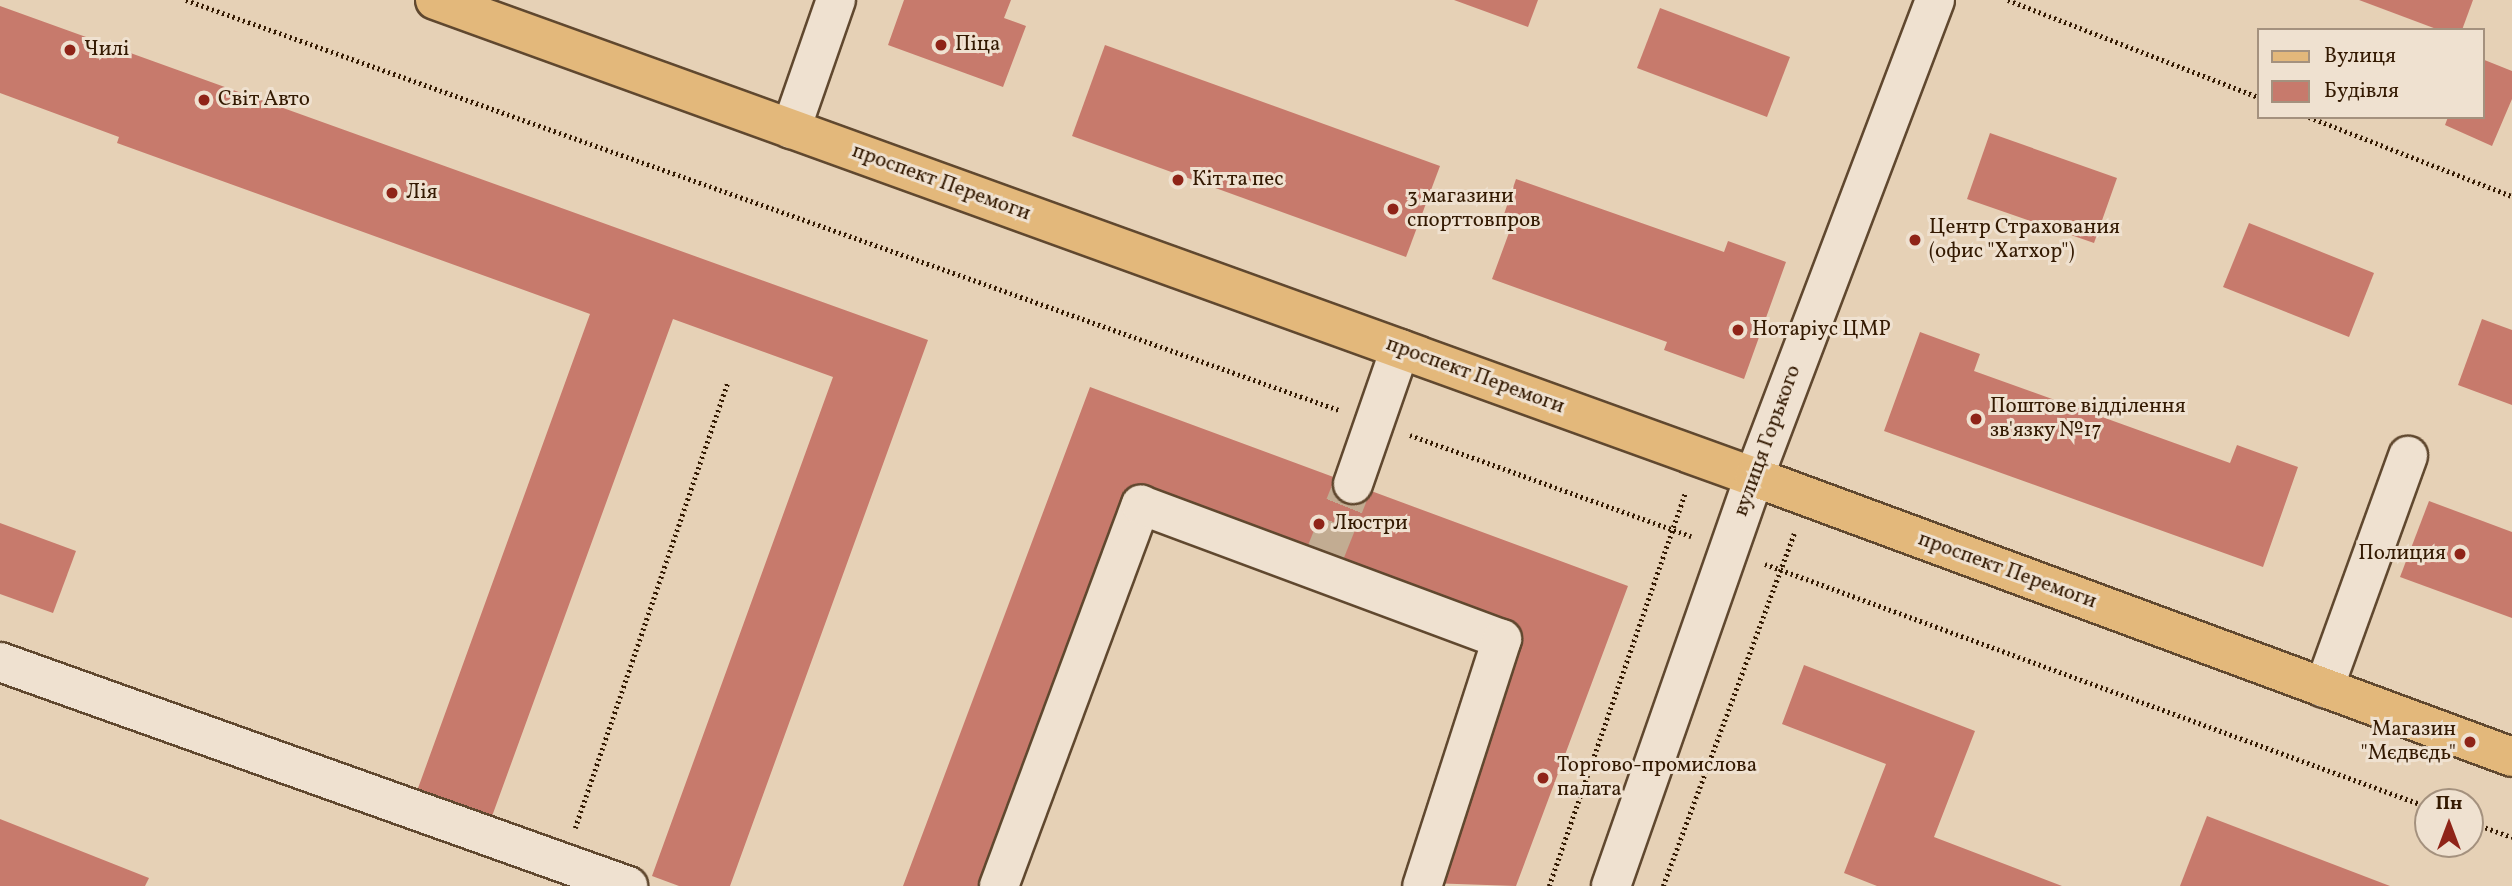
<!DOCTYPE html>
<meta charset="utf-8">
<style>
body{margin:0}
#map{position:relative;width:2512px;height:886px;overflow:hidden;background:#e6d1b6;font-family:Vollkorn,serif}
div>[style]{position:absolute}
.building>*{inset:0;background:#c77a6c}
.minor-tunnel>*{height:38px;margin-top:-19px;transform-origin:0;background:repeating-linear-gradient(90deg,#c2ac92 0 38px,transparent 0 57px)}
.path>*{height:4.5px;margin-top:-2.25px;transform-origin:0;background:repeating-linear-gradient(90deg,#341a02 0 2px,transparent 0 5.5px)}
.roads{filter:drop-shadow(2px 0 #60482f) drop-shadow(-2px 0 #60482f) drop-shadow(0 2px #60482f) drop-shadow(0 -2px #60482f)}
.minor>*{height:38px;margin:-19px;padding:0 19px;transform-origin:19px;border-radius:19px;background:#efe1d0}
.major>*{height:38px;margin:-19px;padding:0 19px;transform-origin:19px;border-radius:19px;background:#e3b87b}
.dots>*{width:19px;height:19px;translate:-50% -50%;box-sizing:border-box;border:4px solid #efe1d0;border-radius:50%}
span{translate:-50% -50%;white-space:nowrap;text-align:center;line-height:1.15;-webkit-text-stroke:6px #efe1d0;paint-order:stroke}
.poi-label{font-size:21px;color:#341a02}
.left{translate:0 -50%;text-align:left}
.right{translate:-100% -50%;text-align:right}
.street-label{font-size:21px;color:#341a02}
.legend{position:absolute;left:2257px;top:28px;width:228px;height:91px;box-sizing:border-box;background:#efe1d0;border:2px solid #a4917e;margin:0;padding:9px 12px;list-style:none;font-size:21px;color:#341a02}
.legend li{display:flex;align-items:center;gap:14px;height:35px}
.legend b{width:35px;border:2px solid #a4917e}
.north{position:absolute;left:2414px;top:788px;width:70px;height:70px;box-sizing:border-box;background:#efe1d0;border:2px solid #a4917e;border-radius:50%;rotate:0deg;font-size:19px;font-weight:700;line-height:28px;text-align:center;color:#341a02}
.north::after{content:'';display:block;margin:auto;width:24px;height:32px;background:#8f2418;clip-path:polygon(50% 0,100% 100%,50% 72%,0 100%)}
</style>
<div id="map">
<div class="building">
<div style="clip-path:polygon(904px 0,1011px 0,1004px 18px,1026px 26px,1003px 87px,888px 45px)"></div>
<div style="clip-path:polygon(1454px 0,1538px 0,1528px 27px)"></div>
<div style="clip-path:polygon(2359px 0,2473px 0,2462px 30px,2439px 30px)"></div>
<div style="clip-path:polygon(0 6px,928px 340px,730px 886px,679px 886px,652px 876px,833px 377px,673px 319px,491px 819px,417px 791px,590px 314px,117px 143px,119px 137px,0 93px)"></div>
<div style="clip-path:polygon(1660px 8px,1790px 57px,1767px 117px,1637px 68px)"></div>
<div style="clip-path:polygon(1105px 45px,1440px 166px,1406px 257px,1072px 136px)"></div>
<div style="clip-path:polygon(2482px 59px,2512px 71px,2512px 99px,2492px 146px,2445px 125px,2448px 117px,2482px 117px)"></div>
<div style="clip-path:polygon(1990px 133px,2117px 178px,2094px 243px,1967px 199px)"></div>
<div style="clip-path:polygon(1516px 179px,1724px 252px,1728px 241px,1786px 262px,1744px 379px,1664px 350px,1667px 342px,1492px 279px,1510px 230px,1500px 226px)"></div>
<div style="clip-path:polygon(2249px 223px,2374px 273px,2349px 337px,2223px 287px)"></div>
<div style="clip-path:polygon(2482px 319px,2512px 330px,2512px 405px,2458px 385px)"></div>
<div style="clip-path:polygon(1920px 332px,1980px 354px,1974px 371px,2230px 463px,2237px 445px,2298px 467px,2263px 567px,1884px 431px)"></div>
<div style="clip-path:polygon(1090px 387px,1628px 586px,1516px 886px,1428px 883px,1522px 633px,1135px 488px,986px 886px,903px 886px)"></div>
<div style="clip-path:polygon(2429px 501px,2512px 532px,2512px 618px,2400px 577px)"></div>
<div style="clip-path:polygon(0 523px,76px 551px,53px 613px,0 594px)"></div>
<div style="clip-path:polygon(1804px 665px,1975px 731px,1934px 837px,2062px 886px,1877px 886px,1844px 873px,1886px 764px,1782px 724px)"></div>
<div style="clip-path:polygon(2207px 816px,2390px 886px,2180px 886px)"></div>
<div style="clip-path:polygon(0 819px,149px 878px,145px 886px,0 886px)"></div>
</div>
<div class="minor-tunnel">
<div style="left:1323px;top:559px;width:81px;rotate:-68.2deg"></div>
</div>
<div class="path">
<div style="left:186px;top:0;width:1224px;rotate:19.58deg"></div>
<div style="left:2008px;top:0;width:268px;rotate:21.2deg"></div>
<div style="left:2309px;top:117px;width:218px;rotate:21.3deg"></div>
<div style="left:1410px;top:435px;width:299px;rotate:19.8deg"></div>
<div style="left:1765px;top:564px;width:706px;rotate:20.13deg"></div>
<div style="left:2470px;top:822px;width:45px;rotate:19.7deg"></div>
<div style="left:575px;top:828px;width:472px;rotate:-71.1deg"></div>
<div style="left:1549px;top:886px;width:416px;rotate:-70.9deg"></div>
<div style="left:1663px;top:886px;width:376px;rotate:-69.6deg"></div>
</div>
<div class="roads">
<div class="minor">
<div style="left:791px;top:129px;width:137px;rotate:-70.8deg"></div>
<div style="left:1353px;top:484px;width:143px;rotate:-70.8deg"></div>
<div style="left:0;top:662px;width:667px;rotate:19.63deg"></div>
<div style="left:2324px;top:688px;width:247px;rotate:-70.1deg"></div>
<div style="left:999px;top:886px;width:407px;rotate:-69.6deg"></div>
<div style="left:1141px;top:505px;width:385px;rotate:20.4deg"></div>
<div style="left:1502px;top:639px;width:260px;rotate:107.9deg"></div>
<div style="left:1611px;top:886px;width:433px;rotate:-70.7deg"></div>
<div style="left:1754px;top:477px;width:510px;rotate:-69.22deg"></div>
</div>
<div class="major">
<div style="left:435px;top:0;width:1403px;rotate:19.88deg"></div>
<div style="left:1754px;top:477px;width:808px;rotate:20.27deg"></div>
</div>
</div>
<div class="dots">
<div style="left:941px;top:45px;background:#8f2418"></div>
<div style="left:70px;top:50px;background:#8f2418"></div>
<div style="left:204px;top:100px;background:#8f2418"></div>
<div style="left:1178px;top:180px;background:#8f2418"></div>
<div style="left:392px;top:193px;background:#8f2418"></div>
<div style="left:1393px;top:209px;background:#8f2418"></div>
<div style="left:1915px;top:240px;background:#8f2418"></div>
<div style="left:1738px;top:330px;background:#8f2418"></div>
<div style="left:1976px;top:419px;background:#8f2418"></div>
<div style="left:1319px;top:524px;background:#8f2418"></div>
<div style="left:2460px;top:554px;background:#8f2418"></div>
<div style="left:2470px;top:742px;background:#8f2418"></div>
<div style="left:1543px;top:778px;background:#8f2418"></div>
</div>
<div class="poi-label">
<span class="left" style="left:955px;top:45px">Піца</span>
<span class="left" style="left:84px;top:50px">Чилі</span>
<span class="left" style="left:218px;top:100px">Світ Авто</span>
<span class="left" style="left:1192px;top:180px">Кіт та пес</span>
<span class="left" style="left:406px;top:193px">Лія</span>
<span class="left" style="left:1407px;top:209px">3 магазини<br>спорттовпров</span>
<span class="left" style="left:1929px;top:240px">Центр Страхования<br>(офис "Хатхор")</span>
<span class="left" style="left:1752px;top:330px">Нотаріус ЦМР</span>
<span class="left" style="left:1990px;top:419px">Поштове відділення<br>зв'язку №17</span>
<span class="left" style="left:1333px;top:524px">Люстри</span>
<span class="right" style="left:2446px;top:554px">Полиция</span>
<span class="right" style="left:2456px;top:742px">Магазин<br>"Мєдвєдь"</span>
<span class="left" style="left:1557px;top:778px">Торгово-промислова<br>палата</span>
</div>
<div class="street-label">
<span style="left:941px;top:183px;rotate:20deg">проспект Перемоги</span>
<span style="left:1475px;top:376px;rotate:20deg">проспект Перемоги</span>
<span style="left:1768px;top:441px;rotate:-70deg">вулиця Горького</span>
<span style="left:2007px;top:571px;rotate:20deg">проспект Перемоги</span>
</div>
<ul class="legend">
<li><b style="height:9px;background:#e3b87b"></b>Вулиця</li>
<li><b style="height:19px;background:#c77a6c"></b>Будівля</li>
</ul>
<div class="north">Пн</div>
</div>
